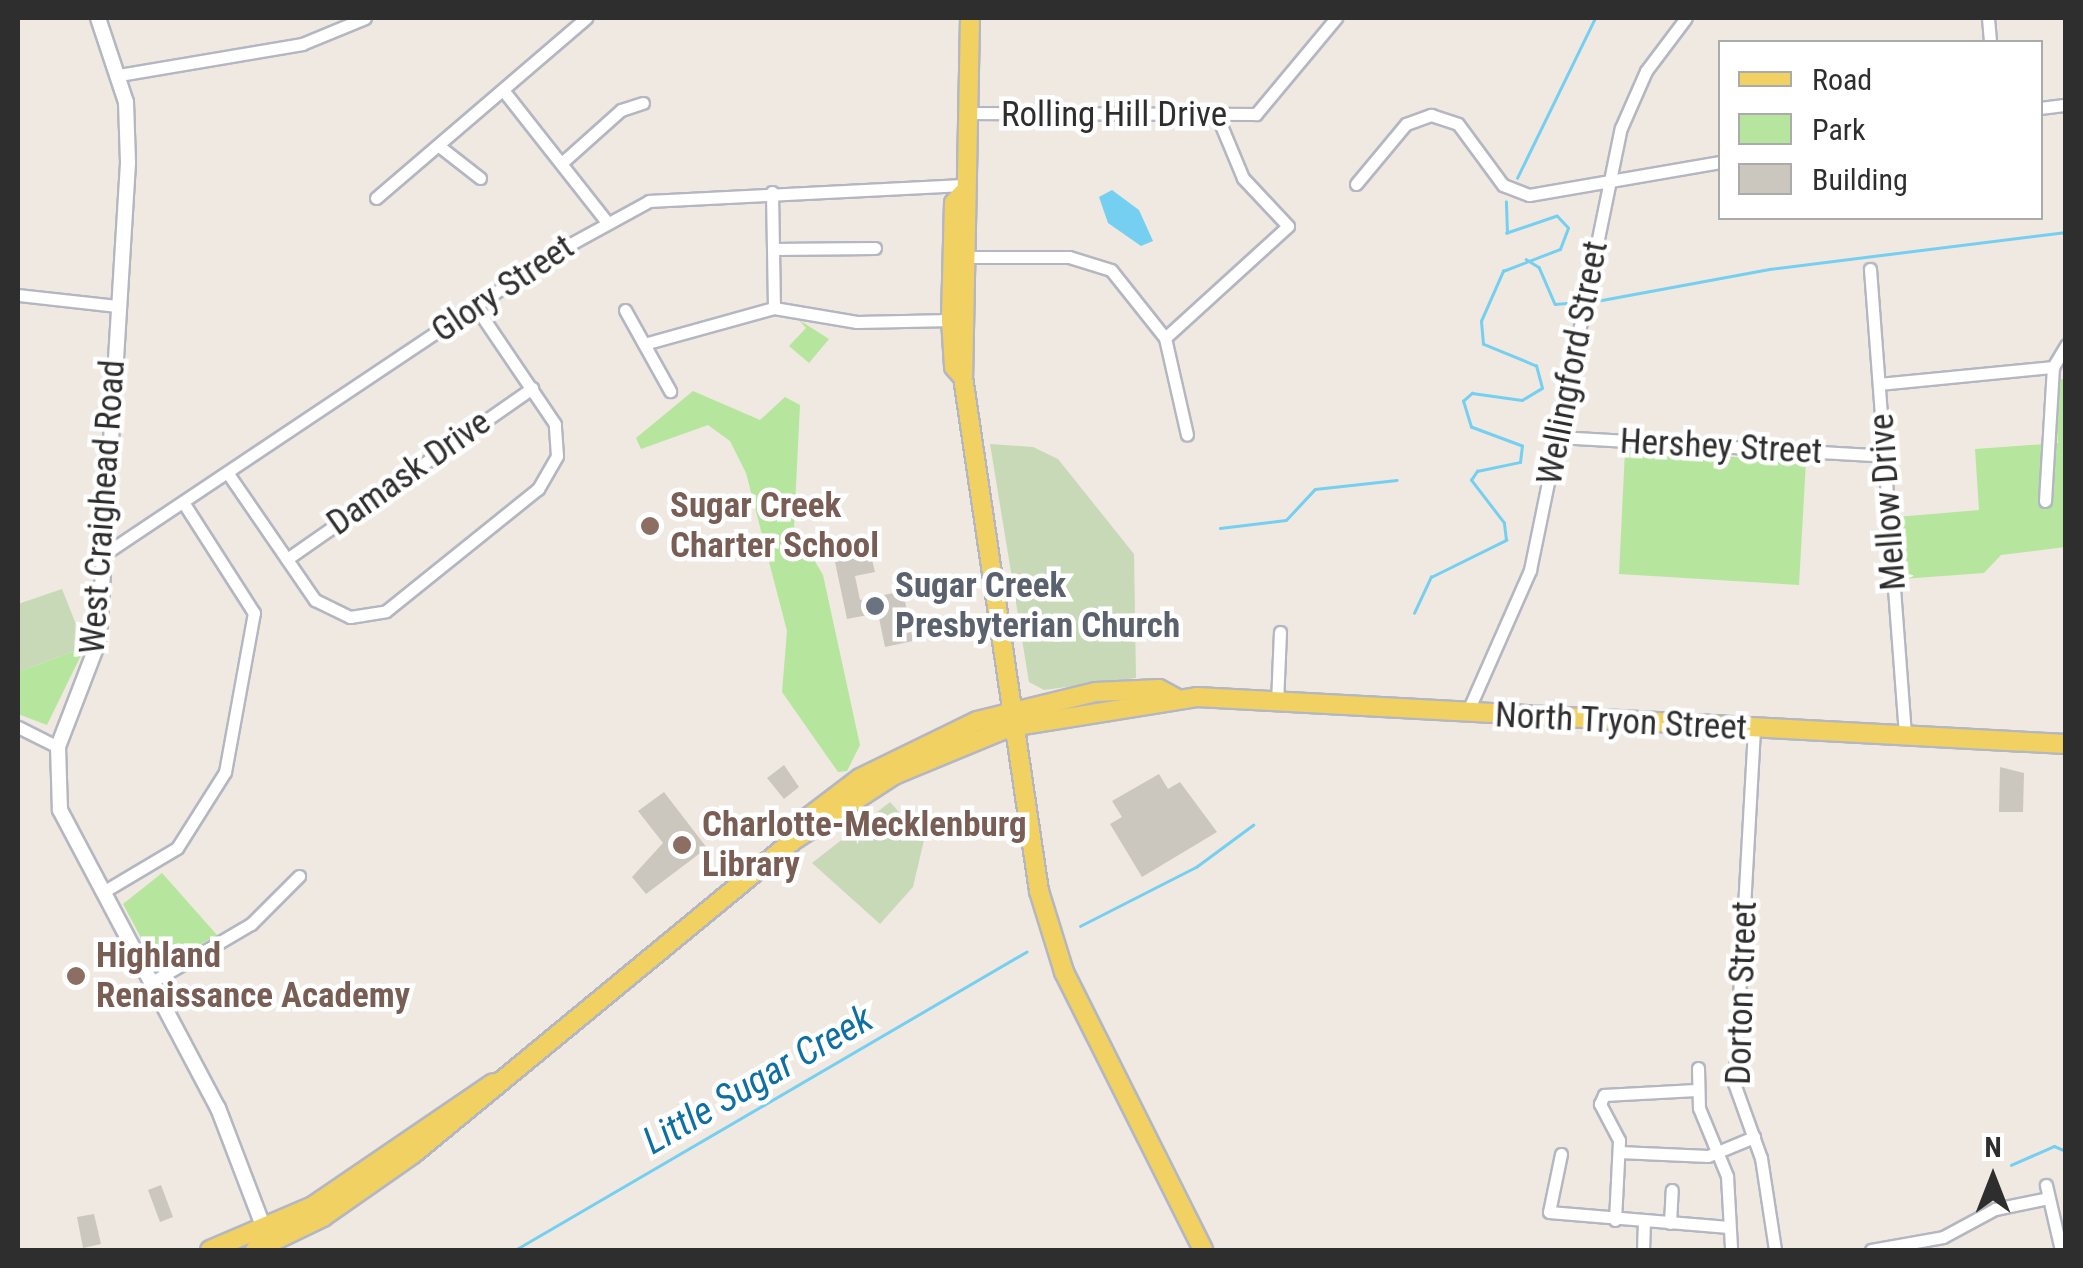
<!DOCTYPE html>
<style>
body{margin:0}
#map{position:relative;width:2083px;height:1268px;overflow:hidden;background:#efe9e1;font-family:"Roboto Condensed",sans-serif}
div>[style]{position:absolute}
.green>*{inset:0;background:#b6e59e}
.cemetery>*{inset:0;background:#c8d9b8}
.water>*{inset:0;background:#75cff0}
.stream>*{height:2.5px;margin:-1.25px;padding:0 1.25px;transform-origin:1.25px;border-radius:1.25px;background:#75cff0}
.building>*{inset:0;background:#cbc7bf}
.roads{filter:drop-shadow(2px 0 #b4b7c1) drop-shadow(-2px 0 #b4b7c1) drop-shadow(0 2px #b4b7c1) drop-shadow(0 -2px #b4b7c1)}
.minor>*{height:11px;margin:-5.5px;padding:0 5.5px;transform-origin:5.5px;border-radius:5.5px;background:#fff}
.tertiary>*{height:14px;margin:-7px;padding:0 7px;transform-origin:7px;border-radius:7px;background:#fff}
.primary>*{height:18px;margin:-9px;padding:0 9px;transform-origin:9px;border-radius:9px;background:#f2d163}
.dots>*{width:28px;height:28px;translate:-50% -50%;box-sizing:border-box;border:5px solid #fff;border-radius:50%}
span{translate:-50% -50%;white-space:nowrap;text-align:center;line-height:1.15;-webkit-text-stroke:9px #fff;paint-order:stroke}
.street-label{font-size:35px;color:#2e2e2e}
.education-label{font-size:35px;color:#785e54;font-weight:700}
.left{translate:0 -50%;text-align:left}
.worship-label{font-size:35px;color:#5b616d;font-weight:700}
.water-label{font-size:38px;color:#0d6fa3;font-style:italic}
.frame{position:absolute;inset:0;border:20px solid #2e2e2e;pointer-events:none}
.legend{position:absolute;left:1718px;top:40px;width:325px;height:180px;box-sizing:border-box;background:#fff;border:2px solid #ababab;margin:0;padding:12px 18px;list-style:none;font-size:30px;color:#2e2e2e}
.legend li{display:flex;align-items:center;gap:20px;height:50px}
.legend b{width:50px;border:2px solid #ababab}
.north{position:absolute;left:1943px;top:1128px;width:100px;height:100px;-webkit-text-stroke:8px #fff;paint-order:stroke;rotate:0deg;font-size:28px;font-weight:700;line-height:40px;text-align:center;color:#2e2e2e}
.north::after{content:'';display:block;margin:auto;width:35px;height:45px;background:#2e2e2e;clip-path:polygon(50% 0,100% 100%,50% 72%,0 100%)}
</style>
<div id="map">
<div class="green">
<div style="clip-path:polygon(799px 320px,829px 339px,809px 363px,789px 346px,806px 328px)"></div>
<div style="clip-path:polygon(2065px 379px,2065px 547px,2001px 555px,1984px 573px,1902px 579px,1897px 517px,1979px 510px,1975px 449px,2058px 443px,2053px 380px)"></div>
<div style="clip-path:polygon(693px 391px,760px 420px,785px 397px,800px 405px,794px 526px,823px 575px,860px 745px,847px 771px,838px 772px,782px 692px,787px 631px,746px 473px,730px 441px,708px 425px,641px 449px,636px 438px)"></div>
<div style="clip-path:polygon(1625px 451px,1806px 461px,1799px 585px,1619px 574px)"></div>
<div style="clip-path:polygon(85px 647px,47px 725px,18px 714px,18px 672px)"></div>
<div style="clip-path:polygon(162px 873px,217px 935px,157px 968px,123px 904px)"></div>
</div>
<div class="cemetery">
<div style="clip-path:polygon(990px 444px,1033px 447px,1058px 459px,1134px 554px,1136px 678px,1044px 690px,1029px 682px)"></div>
<div style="clip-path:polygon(62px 589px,85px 647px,18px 672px,18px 604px)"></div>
<div style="clip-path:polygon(890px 802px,924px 840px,913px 887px,880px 924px,812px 863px)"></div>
</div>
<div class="water">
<div style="clip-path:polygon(1112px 190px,1139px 210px,1153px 241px,1141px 246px,1108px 223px,1099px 197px)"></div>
</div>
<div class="stream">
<div style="left:1517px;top:178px;width:178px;rotate:-64deg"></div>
<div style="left:1526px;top:259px;width:15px;rotate:32deg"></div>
<div style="left:1539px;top:267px;width:40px;rotate:66.6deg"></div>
<div style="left:1555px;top:304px;width:21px;rotate:-5deg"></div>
<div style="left:1591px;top:302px;width:181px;rotate:-10.5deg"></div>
<div style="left:1769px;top:269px;width:299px;rotate:-7.1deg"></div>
<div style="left:1220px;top:528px;width:66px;rotate:-6.9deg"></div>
<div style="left:1286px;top:520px;width:42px;rotate:-46.9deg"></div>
<div style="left:1315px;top:489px;width:82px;rotate:-6.3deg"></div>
<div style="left:1414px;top:613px;width:40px;rotate:-65deg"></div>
<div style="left:1431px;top:577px;width:84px;rotate:-26.3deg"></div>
<div style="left:1506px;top:540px;width:17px;rotate:-97deg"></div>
<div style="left:1504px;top:523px;width:54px;rotate:-127.5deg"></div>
<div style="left:1471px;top:480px;width:11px;rotate:-56deg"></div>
<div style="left:1477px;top:471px;width:44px;rotate:-11.8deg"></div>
<div style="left:1520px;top:462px;width:16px;rotate:-83deg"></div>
<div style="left:1522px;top:446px;width:54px;rotate:-159.6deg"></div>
<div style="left:1471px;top:427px;width:27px;rotate:-107deg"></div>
<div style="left:1463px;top:401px;width:12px;rotate:-42deg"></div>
<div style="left:1472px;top:393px;width:50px;rotate:8deg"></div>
<div style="left:1522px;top:400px;width:23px;rotate:-31deg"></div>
<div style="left:1542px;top:388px;width:23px;rotate:-105deg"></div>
<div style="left:1536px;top:366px;width:57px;rotate:-157.5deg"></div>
<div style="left:1483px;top:344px;width:23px;rotate:-95deg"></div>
<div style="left:1481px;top:321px;width:55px;rotate:-66.3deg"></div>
<div style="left:1503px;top:271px;width:61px;rotate:-21.1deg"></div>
<div style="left:1560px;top:249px;width:22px;rotate:-69deg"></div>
<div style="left:1568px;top:228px;width:16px;rotate:-133deg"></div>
<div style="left:1557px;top:216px;width:53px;rotate:161.2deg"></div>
<div style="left:1507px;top:233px;width:31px;rotate:-92deg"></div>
<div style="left:1080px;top:926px;width:130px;rotate:-27deg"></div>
<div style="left:1196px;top:867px;width:71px;rotate:-36.4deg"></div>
<div style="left:2011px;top:1165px;width:47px;rotate:-23.8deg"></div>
<div style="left:2054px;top:1146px;width:13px;rotate:23deg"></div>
<div style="left:515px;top:1250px;width:592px;rotate:-30.25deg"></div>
</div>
<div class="building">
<div style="clip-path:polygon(871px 555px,875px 572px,855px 576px,860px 600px,903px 591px,913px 641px,885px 647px,878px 613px,847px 619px,835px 562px)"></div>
<div style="clip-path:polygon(784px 765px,799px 787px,784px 799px,767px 778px)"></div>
<div style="clip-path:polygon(2000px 767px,2024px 773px,2023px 812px,1999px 812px)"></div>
<div style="clip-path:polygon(1159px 774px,1168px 789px,1180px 782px,1217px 832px,1142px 877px,1110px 824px,1122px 817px,1112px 801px)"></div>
<div style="clip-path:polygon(664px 792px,707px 848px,646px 894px,632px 877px,663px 843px,638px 811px)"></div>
<div style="clip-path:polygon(161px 1185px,173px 1217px,160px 1222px,148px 1190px)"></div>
<div style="clip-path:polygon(94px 1214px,101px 1244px,83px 1248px,77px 1217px)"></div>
</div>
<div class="roads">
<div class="minor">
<div style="left:1988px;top:18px;width:24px;rotate:85deg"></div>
<div style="left:119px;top:75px;width:186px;rotate:-9.6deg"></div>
<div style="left:302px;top:44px;width:68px;rotate:-22.4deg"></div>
<div style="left:503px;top:90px;width:167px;rotate:51.8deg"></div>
<div style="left:2040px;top:108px;width:26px;rotate:-7deg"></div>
<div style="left:966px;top:113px;width:290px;rotate:0.2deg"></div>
<div style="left:1256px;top:114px;width:125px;rotate:-50.2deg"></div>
<div style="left:439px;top:146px;width:52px;rotate:38deg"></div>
<div style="left:565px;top:160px;width:75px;rotate:-41.8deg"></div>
<div style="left:621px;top:110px;width:23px;rotate:-18deg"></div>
<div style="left:1356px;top:184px;width:78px;rotate:-50.2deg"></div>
<div style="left:1406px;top:124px;width:27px;rotate:-20deg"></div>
<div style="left:1431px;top:115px;width:28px;rotate:18deg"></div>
<div style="left:1458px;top:124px;width:76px;rotate:53.6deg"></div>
<div style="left:1503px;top:185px;width:28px;rotate:21deg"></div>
<div style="left:1529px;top:195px;width:194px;rotate:-9.8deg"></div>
<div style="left:772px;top:192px;width:116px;rotate:89deg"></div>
<div style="left:376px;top:198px;width:277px;rotate:-40.6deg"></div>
<div style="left:773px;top:249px;width:102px;rotate:-0.6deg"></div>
<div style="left:966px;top:257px;width:103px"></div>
<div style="left:1069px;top:257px;width:44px;rotate:17.2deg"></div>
<div style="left:1111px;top:270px;width:87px;rotate:51.5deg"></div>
<div style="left:1165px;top:338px;width:99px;rotate:77.2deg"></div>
<div style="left:1870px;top:269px;width:467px;rotate:85.7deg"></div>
<div style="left:18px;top:295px;width:101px;rotate:6.3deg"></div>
<div style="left:625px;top:310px;width:93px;rotate:60.9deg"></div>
<div style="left:1165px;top:338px;width:166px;rotate:-42.3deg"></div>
<div style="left:1288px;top:226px;width:66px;rotate:-133.2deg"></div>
<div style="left:1243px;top:178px;width:65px;rotate:-112.6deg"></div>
<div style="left:644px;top:344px;width:135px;rotate:-15.5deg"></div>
<div style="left:774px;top:308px;width:84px;rotate:9.6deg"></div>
<div style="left:857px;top:322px;width:94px;rotate:-1.2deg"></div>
<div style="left:1879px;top:384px;width:175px;rotate:-5.6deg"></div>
<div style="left:1559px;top:437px;width:326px;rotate:3.3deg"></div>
<div style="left:229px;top:475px;width:152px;rotate:55.5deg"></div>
<div style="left:315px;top:600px;width:39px;rotate:26deg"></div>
<div style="left:350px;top:617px;width:36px;rotate:-9deg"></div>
<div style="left:386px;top:611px;width:195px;rotate:-38.8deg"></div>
<div style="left:538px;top:489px;width:38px;rotate:-60deg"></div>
<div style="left:557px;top:456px;width:32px;rotate:-94deg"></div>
<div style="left:555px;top:424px;width:143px;rotate:-124.1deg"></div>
<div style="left:2045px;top:501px;width:134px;rotate:-86.6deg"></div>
<div style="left:2053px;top:367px;width:26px;rotate:-59deg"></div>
<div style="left:100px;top:557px;width:549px;rotate:-33.78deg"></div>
<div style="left:556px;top:252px;width:106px;rotate:-28.7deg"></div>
<div style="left:649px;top:201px;width:314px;rotate:-2.9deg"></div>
<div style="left:287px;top:559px;width:299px;rotate:-34.9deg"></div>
<div style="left:1277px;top:703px;width:71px;rotate:-87.6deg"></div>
<div style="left:1467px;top:713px;width:156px;rotate:-66.2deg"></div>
<div style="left:1530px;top:570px;width:451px;rotate:-78.4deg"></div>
<div style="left:1621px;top:128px;width:62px;rotate:-66.3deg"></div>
<div style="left:1646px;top:71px;width:66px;rotate:-53deg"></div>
<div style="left:18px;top:727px;width:45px;rotate:26.6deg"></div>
<div style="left:1754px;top:729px;width:355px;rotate:93.2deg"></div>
<div style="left:1734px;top:1083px;width:80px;rotate:70.2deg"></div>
<div style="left:1761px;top:1158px;width:93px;rotate:81.3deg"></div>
<div style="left:103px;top:892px;width:86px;rotate:-30.7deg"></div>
<div style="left:177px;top:848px;width:90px;rotate:-57.7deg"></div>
<div style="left:225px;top:772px;width:162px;rotate:-79.7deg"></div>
<div style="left:254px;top:613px;width:128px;rotate:-122.6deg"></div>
<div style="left:152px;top:982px;width:115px;rotate:-30.4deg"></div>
<div style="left:251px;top:924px;width:68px;rotate:-45deg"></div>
<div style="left:1698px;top:1068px;width:40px;rotate:88.6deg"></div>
<div style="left:1699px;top:1108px;width:74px;rotate:67.6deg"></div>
<div style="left:1727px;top:1176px;width:72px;rotate:86.8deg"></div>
<div style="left:1619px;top:1152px;width:89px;rotate:2.6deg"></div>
<div style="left:1708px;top:1156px;width:50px;rotate:-22.4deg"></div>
<div style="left:1561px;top:1154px;width:59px;rotate:101.7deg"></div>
<div style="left:1549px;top:1212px;width:180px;rotate:4.8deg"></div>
<div style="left:2046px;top:1185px;width:67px;rotate:77deg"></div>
<div style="left:1615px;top:1220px;width:80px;rotate:-87.1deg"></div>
<div style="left:1619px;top:1140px;width:41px;rotate:-117.8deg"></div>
<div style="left:1600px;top:1104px;width:10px;rotate:-66deg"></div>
<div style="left:1604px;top:1095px;width:92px;rotate:-3.1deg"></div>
<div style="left:1670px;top:1223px;width:33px;rotate:-87deg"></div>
<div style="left:1643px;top:1250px;width:28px;rotate:-88deg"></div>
<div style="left:1871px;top:1250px;width:73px;rotate:-10.2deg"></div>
<div style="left:1943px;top:1237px;width:59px;rotate:-28.3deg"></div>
<div style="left:1995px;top:1209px;width:54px;rotate:-11.7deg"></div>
</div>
<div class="tertiary">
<div style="left:98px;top:18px;width:89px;rotate:71.6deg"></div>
<div style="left:126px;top:102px;width:61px;rotate:88.1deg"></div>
<div style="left:128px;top:163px;width:478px;rotate:93.5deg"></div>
<div style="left:99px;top:640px;width:115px;rotate:111deg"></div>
<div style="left:58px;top:747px;width:63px;rotate:88.2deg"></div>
<div style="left:60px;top:810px;width:337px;rotate:62.1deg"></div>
<div style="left:218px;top:1108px;width:137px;rotate:69.1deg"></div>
</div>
<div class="primary">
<div style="left:970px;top:18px;width:359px;rotate:91.1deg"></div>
<div style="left:963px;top:377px;width:520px;rotate:81.59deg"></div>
<div style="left:1039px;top:891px;width:85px;rotate:72.8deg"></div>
<div style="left:1064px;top:972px;width:311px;rotate:63.4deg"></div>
<div style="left:962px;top:194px;width:12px;rotate:132deg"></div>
<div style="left:954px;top:203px;width:117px;rotate:91.5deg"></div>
<div style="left:951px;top:320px;width:47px;rotate:86.3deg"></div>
<div style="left:954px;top:367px;width:13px;rotate:48deg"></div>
<div style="left:797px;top:838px;width:16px;rotate:-75deg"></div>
<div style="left:801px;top:823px;width:74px;rotate:-37.3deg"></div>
<div style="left:860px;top:778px;width:130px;rotate:-26deg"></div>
<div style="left:977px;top:721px;width:122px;rotate:-13.7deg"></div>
<div style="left:1096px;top:692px;width:63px;rotate:-2.7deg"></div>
<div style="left:1159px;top:689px;width:19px;rotate:28deg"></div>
<div style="left:210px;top:1250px;width:112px;rotate:-23.1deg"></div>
<div style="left:313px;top:1206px;width:218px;rotate:-34.3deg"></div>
<div style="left:255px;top:1250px;width:76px;rotate:-25.9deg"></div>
<div style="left:323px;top:1217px;width:110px;rotate:-35deg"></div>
<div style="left:413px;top:1154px;width:497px;rotate:-39.5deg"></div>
<div style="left:797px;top:838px;width:116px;rotate:-33deg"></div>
<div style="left:894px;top:775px;width:126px;rotate:-22.5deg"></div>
<div style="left:1010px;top:727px;width:189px;rotate:-9.1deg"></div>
<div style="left:1197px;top:697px;width:870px;rotate:3.1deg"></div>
</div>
</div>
<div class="dots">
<div style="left:650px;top:526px;background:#8d6e63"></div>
<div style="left:875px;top:606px;background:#6b7280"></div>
<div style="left:682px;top:845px;background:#8d6e63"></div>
<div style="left:76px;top:976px;background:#8d6e63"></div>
</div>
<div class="street-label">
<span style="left:1114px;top:115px">Rolling Hill Drive</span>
<span style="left:503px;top:289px;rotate:-34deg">Glory Street</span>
<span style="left:1573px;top:363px;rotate:-79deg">Wellingford Street</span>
<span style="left:1721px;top:447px;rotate:3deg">Hershey Street</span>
<span style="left:409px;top:473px;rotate:-35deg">Damask Drive</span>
<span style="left:1888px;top:502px;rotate:-94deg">Mellow Drive</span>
<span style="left:103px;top:507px;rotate:-86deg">West Craighead Road</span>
<span style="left:1621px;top:722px;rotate:3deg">North Tryon Street</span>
<span style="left:1742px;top:993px;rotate:-88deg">Dorton Street</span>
</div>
<div class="education-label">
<span class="left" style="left:670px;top:526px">Sugar Creek<br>Charter School</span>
<span class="left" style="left:702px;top:845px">Charlotte-Mecklenburg<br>Library</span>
<span class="left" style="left:96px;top:976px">Highland<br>Renaissance Academy</span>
</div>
<div class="worship-label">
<span class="left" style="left:895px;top:606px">Sugar Creek<br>Presbyterian Church</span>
</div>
<div class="water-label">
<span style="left:758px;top:1080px;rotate:-30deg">Little Sugar Creek</span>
</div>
<div class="frame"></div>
<ul class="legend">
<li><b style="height:12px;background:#f2d163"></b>Road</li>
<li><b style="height:28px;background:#b6e59e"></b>Park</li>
<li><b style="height:28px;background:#cbc7bf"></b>Building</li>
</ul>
<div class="north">N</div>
</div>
